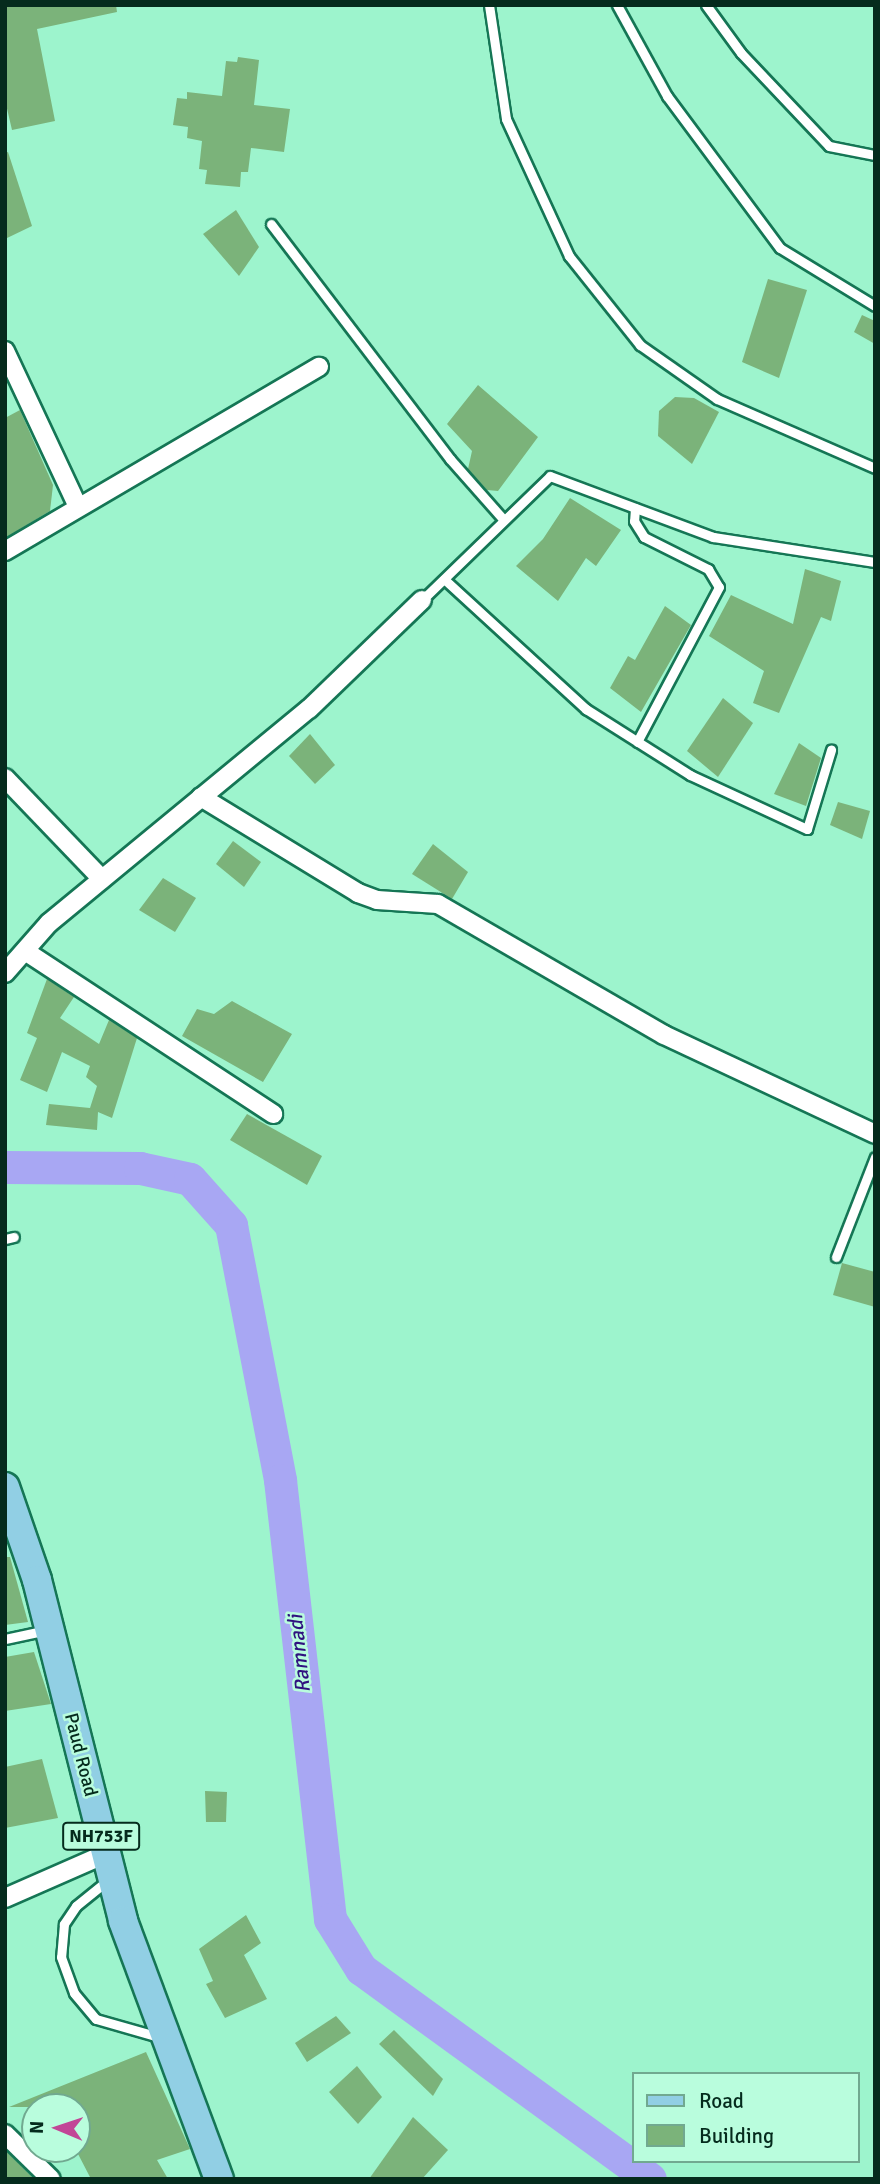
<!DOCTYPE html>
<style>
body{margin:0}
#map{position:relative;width:880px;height:2184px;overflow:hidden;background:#9df4cd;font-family:Signika,sans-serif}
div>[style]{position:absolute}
.river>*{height:33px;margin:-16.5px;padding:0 16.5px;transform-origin:16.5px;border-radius:16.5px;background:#a8a7f3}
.building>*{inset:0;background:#7bb37a}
.roads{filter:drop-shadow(2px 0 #157655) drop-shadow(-2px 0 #157655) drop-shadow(0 2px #157655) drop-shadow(0 -2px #157655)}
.lane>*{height:9px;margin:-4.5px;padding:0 4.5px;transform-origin:4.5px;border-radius:4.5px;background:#fff}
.street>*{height:18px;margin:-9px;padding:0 9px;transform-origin:9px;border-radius:9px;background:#fff}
.primary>*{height:28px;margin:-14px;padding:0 14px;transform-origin:14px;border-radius:14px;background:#91cfe4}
span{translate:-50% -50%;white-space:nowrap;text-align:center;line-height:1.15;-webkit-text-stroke:5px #b9fddd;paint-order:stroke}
.shield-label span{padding:2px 5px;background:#b9fddd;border:2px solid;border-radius:5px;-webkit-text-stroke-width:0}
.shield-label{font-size:18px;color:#052b1d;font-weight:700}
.street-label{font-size:19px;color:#052b1d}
.water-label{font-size:21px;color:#2f127f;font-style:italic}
.frame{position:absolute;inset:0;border:7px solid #052b1d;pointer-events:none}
.legend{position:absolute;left:632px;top:2072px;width:228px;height:91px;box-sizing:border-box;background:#b9fddd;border:2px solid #71a990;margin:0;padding:9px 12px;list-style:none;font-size:21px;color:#052b1d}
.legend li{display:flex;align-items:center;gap:14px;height:35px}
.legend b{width:35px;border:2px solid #71a990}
.north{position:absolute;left:21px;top:2093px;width:70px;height:70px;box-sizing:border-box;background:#b9fddd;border:2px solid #71a990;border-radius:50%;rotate:272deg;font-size:19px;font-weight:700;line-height:28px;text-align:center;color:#052b1d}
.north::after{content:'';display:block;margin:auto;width:24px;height:32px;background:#c24697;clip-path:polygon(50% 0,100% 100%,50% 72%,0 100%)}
</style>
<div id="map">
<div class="river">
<div style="left:5px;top:1167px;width:135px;rotate:0.4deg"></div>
<div style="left:140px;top:1168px;width:51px;rotate:12.4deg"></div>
<div style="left:190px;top:1179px;width:62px;rotate:48.3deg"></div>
<div style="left:231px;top:1225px;width:260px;rotate:79.1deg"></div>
<div style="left:280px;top:1480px;width:442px;rotate:83.5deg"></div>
<div style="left:330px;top:1919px;width:59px;rotate:58.2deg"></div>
<div style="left:361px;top:1969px;width:357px;rotate:36deg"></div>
</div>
<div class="building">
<div style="clip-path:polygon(5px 5px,116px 5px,117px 12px,37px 29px,55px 121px,12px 130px,5px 100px)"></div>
<div style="clip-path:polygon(238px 57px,259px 60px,254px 105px,290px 109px,284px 152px,251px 148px,248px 172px,241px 172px,240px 187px,205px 184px,207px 170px,199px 169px,202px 141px,187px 138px,188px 127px,173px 125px,177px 98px,187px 99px,187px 92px,222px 96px,226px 61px,237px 62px)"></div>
<div style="clip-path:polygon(8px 152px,32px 226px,5px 239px,5px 153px)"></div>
<div style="clip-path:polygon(236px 210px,259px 247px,239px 276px,203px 234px)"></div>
<div style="clip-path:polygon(768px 279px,807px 290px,779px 378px,742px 362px)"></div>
<div style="clip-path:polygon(862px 315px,875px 321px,875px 344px,854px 332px)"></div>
<div style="clip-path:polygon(478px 385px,538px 437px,498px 491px,487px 490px,468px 469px,472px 451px,447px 424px)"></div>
<div style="clip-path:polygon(675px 397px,694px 398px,719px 412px,692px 464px,658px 436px,659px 411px)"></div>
<div style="clip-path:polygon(20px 410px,53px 485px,50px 511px,5px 538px,5px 418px)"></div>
<div style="clip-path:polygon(570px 498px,621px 530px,596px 566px,586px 558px,558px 601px,516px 566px,543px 539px)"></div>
<div style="clip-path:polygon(805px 569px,841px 581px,831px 621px,821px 617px,779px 713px,753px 703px,764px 671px,709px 636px,731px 595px,793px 624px)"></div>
<div style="clip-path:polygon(665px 606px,691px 625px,641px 712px,610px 688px,628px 656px,635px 660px)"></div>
<div style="clip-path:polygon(723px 698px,753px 723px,718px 777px,687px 751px)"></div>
<div style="clip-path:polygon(310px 734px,335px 765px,315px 784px,289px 756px)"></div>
<div style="clip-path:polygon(799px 743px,821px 758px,806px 806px,774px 794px)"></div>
<div style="clip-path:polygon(838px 802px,870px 811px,862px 839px,830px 825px)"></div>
<div style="clip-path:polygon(233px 841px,261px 862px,244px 887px,216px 864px)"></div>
<div style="clip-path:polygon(433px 844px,468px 872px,452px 899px,412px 874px)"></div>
<div style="clip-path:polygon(163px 878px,196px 898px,175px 932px,139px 910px)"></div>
<div style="clip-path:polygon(47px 979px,74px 997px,60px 1018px,99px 1044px,109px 1020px,137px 1038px,112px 1118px,98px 1112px,97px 1130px,46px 1125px,49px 1104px,90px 1108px,97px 1086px,86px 1077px,90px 1066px,62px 1052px,47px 1092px,20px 1080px,37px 1038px,27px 1033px)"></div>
<div style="clip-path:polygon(232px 1001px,292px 1034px,263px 1082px,182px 1036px,197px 1009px,214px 1014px)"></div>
<div style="clip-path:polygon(247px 1114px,322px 1156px,307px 1185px,230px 1140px)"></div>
<div style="clip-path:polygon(842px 1263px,875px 1272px,875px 1307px,833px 1295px)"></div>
<div style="clip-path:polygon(5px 1557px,10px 1557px,28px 1622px,5px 1625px)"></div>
<div style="clip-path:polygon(34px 1652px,51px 1704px,5px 1711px,5px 1657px)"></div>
<div style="clip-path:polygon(42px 1759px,58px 1818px,5px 1828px,5px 1767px)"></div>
<div style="clip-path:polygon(205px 1791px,227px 1792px,226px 1822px,206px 1822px)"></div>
<div style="clip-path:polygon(246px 1915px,261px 1943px,244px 1955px,267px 1999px,225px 2018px,206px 1984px,213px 1981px,199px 1949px)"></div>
<div style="clip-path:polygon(336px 2016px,351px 2033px,307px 2062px,295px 2043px)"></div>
<div style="clip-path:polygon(394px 2030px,443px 2079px,433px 2096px,379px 2044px)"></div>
<div style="clip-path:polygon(146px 2052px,190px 2149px,157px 2160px,168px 2179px,91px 2179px,77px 2152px,77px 2107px,9px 2107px)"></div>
<div style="clip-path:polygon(357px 2066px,382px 2097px,358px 2124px,329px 2092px)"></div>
<div style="clip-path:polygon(413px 2117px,448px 2150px,422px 2179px,369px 2179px)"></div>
<div style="clip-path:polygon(5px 2150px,34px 2179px,5px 2179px)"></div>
</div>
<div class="roads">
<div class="lane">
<div style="left:489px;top:5px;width:115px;rotate:81.5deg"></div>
<div style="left:506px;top:119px;width:151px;rotate:65.3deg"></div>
<div style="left:569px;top:256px;width:114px;rotate:51.4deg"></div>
<div style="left:640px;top:345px;width:94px;rotate:35deg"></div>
<div style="left:717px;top:399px;width:172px;rotate:23.6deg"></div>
<div style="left:617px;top:5px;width:104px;rotate:61.2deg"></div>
<div style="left:667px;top:96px;width:189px;rotate:53.4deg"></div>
<div style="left:780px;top:248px;width:111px;rotate:31.4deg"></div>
<div style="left:706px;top:5px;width:59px;rotate:53.9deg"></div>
<div style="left:741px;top:53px;width:128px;rotate:46.6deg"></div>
<div style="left:829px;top:146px;width:47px;rotate:11.1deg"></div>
<div style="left:271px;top:224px;width:295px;rotate:52.7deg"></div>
<div style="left:450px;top:459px;width:81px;rotate:48.5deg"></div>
<div style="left:635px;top:508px;width:13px;rotate:94deg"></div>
<div style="left:634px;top:521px;width:19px;rotate:58deg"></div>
<div style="left:644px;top:537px;width:72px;rotate:26.6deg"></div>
<div style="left:708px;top:569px;width:21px;rotate:59deg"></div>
<div style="left:719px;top:587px;width:175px;rotate:117.9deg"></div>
<div style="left:444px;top:579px;width:193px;rotate:42.5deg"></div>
<div style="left:586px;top:709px;width:123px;rotate:32.4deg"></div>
<div style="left:690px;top:775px;width:129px;rotate:24.8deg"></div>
<div style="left:807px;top:829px;width:83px;rotate:-73.1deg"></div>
<div style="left:422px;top:600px;width:178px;rotate:-44.1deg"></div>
<div style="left:550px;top:476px;width:174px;rotate:20.5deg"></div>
<div style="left:713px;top:537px;width:164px;rotate:8.8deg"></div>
<div style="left:5px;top:1239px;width:9px;rotate:-13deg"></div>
<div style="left:836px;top:1257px;width:107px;rotate:-68.7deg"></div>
<div style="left:5px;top:1639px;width:43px;rotate:-12.1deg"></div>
<div style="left:108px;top:1880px;width:41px;rotate:140.9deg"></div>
<div style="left:76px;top:1906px;width:22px;rotate:124deg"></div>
<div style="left:64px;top:1924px;width:33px;rotate:95deg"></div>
<div style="left:61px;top:1957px;width:38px;rotate:70deg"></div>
<div style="left:74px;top:1993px;width:34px;rotate:50deg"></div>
<div style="left:96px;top:2019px;width:66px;rotate:15.9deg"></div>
</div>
<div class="street">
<div style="left:5px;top:351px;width:172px;rotate:64.9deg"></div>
<div style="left:5px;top:551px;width:364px;rotate:-30.4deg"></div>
<div style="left:5px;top:778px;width:140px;rotate:46.2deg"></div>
<div style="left:201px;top:797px;width:184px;rotate:31.4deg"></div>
<div style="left:358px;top:893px;width:20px;rotate:20deg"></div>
<div style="left:377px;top:900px;width:61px;rotate:3.8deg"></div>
<div style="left:438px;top:904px;width:261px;rotate:30.1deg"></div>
<div style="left:664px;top:1035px;width:233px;rotate:25.1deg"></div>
<div style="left:25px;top:951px;width:297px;rotate:33.3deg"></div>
<div style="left:5px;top:973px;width:67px;rotate:-48.7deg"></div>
<div style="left:49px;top:923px;width:337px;rotate:-39.5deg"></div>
<div style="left:309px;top:709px;width:157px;rotate:-44deg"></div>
<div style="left:5px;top:1898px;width:109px;rotate:-23.7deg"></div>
<div style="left:5px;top:2134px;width:64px;rotate:44.4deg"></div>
</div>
<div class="primary">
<div style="left:5px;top:1487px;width:98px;rotate:71deg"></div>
<div style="left:37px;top:1580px;width:352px;rotate:75.8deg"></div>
<div style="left:123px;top:1921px;width:275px;rotate:69.6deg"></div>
</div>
</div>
<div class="shield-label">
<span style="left:101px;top:1836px">NH753F</span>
</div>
<div class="street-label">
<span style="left:80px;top:1755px;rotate:76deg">Paud Road</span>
</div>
<div class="water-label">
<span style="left:299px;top:1654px;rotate:-96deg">Ramnadi</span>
</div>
<div class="frame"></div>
<ul class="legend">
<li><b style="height:9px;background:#91cfe4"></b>Road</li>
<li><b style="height:19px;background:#7bb37a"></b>Building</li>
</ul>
<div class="north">N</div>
</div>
